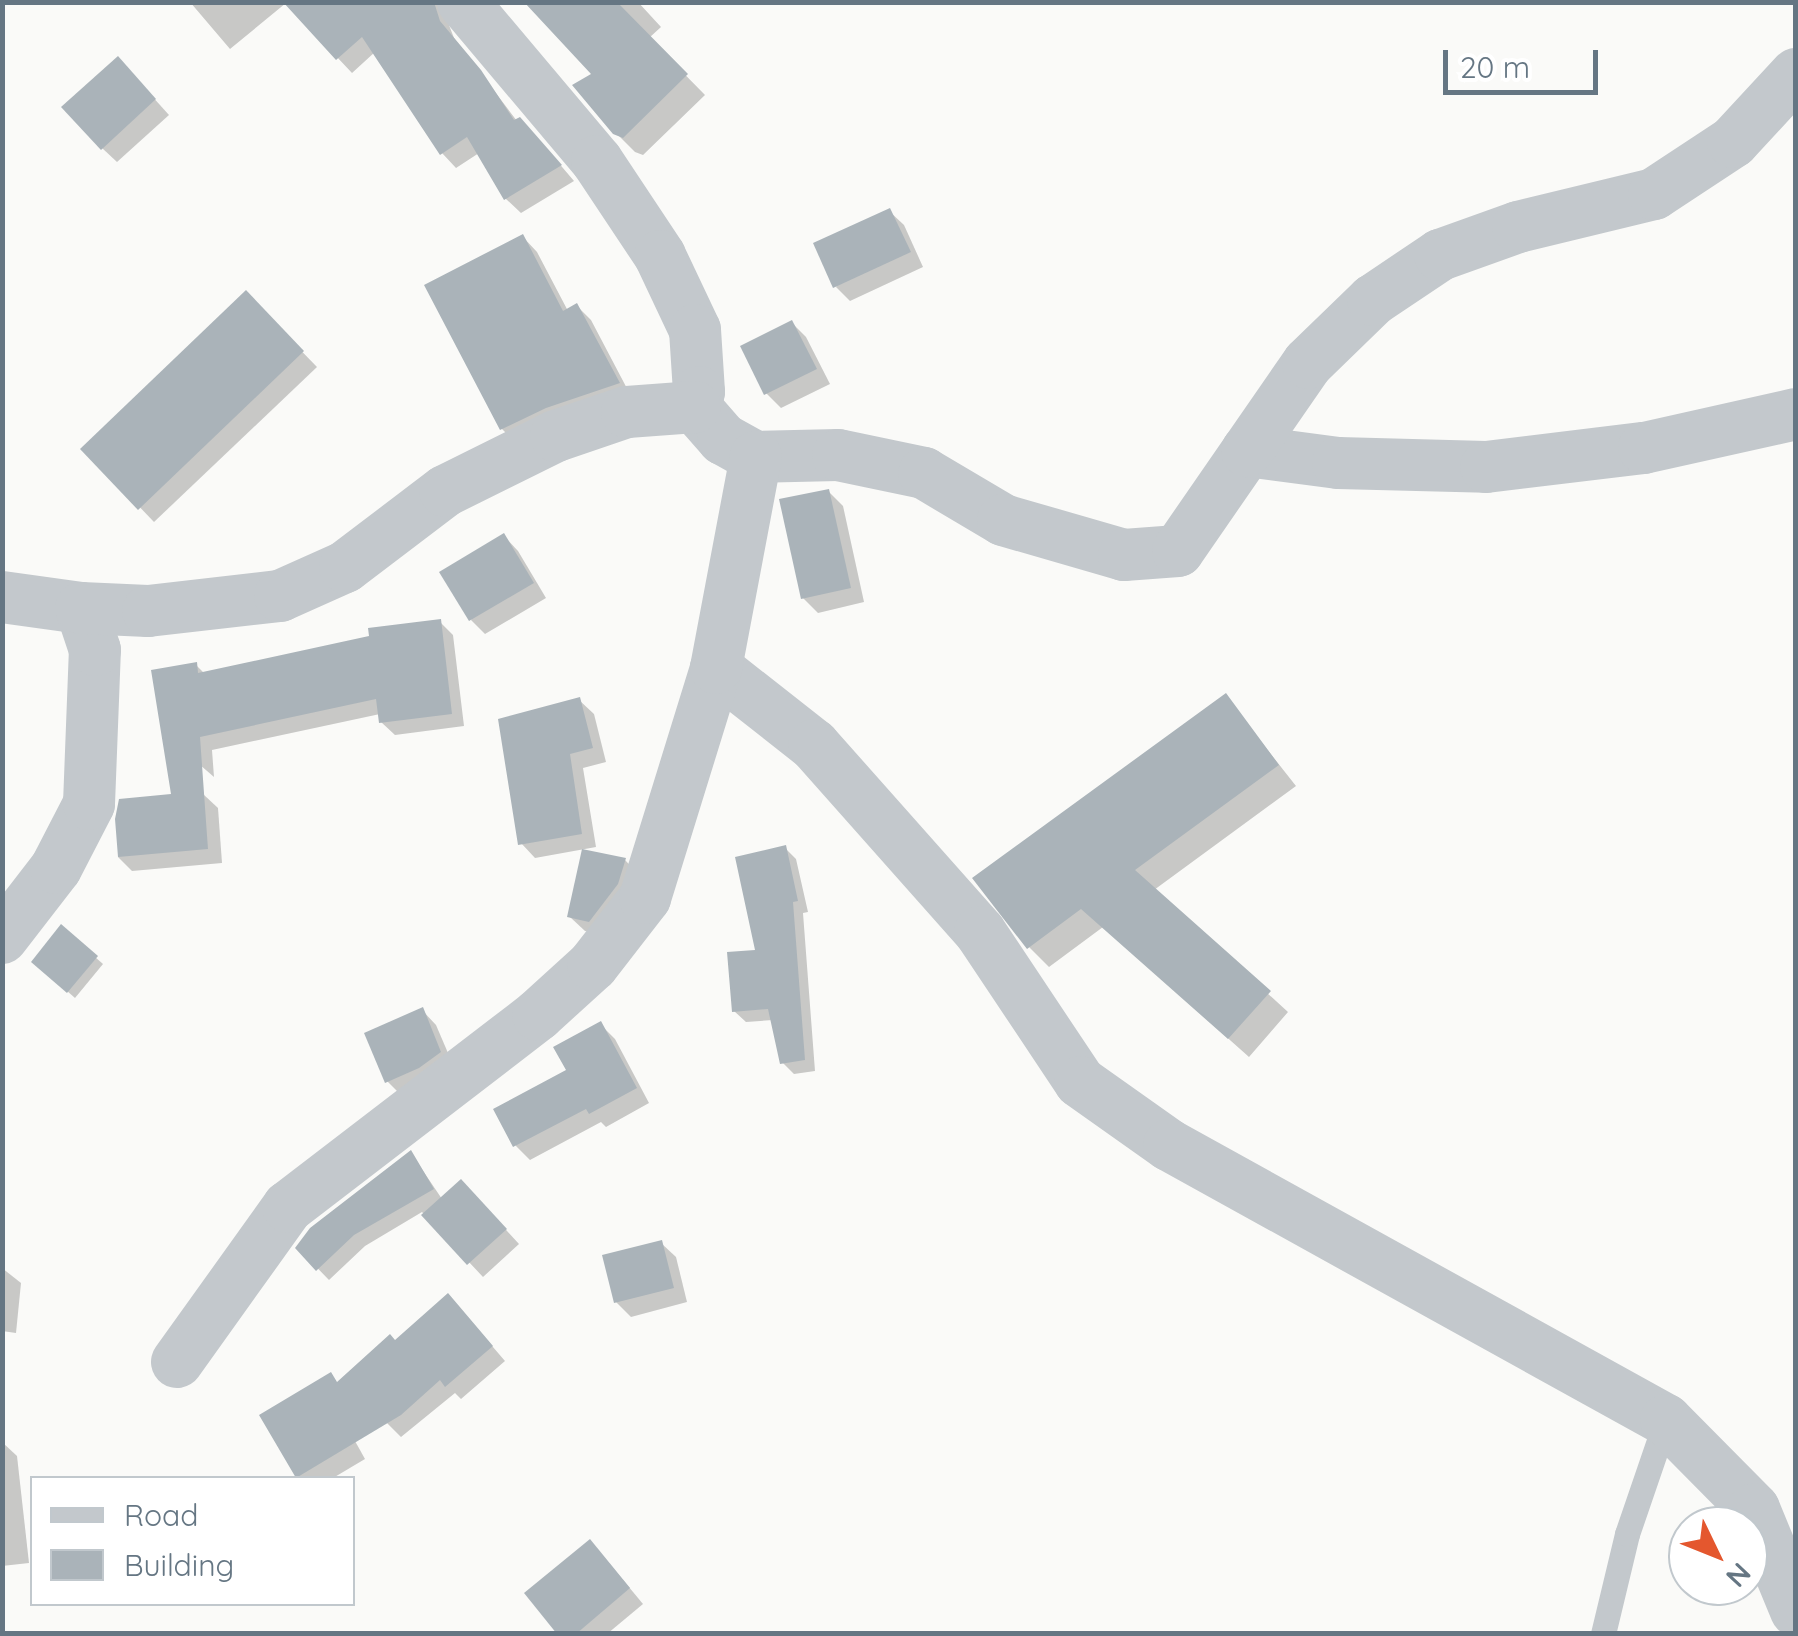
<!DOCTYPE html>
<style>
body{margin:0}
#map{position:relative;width:1798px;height:1636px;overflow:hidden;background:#fafaf8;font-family:Quicksand,sans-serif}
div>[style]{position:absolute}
.shadow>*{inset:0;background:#0003}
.building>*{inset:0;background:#aab3b9}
.lane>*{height:25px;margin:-12.5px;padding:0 12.5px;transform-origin:12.5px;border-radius:12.5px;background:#c3c8cc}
.street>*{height:52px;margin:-26px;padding:0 26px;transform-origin:26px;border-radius:26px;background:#c3c8cc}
span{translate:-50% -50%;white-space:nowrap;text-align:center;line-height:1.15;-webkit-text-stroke:10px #fff;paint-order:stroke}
.frame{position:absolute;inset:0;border:5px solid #657683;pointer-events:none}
.legend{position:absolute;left:30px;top:1476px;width:325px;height:130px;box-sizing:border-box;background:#fff;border:2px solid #c1c8cd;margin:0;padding:12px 18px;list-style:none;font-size:30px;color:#657683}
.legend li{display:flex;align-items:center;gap:20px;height:50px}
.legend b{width:50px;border:2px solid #c1c8cd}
.north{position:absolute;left:1668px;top:1506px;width:100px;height:100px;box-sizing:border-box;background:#fff;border:2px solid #c1c8cd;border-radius:50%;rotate:133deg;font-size:28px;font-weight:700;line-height:40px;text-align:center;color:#657683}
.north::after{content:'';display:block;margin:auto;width:35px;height:45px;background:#e4572e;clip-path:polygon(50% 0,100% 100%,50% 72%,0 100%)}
.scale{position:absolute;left:1443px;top:50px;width:155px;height:45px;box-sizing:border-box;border:5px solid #657683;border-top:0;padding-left:12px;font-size:30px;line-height:35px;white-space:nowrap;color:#657683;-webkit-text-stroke:8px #fff;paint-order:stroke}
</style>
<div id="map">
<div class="shadow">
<div style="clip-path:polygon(190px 2px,440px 2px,454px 38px,517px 121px,534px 134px,574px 181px,521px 213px,506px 199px,479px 153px,456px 168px,442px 153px,375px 52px,352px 73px,286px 3px,230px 49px)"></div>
<div style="clip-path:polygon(528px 2px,638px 2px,661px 27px,649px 38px,705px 95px,643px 155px,635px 152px,615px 132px,595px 74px)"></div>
<div style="clip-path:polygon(132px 74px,169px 115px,117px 162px,102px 148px)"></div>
<div style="clip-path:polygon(889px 211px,904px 225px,923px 267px,850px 301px,836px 287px)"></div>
<div style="clip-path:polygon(523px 237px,537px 252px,568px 311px,577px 306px,591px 320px,632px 398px,516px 443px,502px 429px)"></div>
<div style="clip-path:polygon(246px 294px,317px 367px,154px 522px,84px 449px)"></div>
<div style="clip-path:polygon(792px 323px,806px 337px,830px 384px,781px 408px,766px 393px)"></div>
<div style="clip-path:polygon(828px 491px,843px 506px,864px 602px,818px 613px,803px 598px)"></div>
<div style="clip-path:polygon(504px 536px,518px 551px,546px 598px,485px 634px,471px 620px)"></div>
<div style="clip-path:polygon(440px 622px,453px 635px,464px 726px,395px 735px,381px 722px,380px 714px,212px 750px,214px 777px,177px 745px,196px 665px,205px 674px)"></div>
<div style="clip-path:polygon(1225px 696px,1296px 786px,1154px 890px,1288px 1012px,1249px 1057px,1103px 927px,1049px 967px,1029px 947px)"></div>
<div style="clip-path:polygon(579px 700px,594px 714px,606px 762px,583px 768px,596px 847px,535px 858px,521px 843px)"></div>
<div style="clip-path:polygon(203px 794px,218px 808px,222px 863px,132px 871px,118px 857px,167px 797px)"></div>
<div style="clip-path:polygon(785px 848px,796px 859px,808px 912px,803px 913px,815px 1071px,794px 1074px,782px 1062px,773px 1020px,746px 1022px,734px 1011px,758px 952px)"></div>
<div style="clip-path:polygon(625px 860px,639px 875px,604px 935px,585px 931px,570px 917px)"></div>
<div style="clip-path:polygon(70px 935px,103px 964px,75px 998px,41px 968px)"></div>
<div style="clip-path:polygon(422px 1010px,436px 1025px,454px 1067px,402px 1096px,387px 1081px)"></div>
<div style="clip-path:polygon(600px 1024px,615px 1039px,649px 1103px,606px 1127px,601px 1122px,530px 1160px,516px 1146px,496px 1110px,569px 1071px)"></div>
<div style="clip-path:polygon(411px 1153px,442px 1199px,475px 1196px,519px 1244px,483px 1277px,422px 1212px,365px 1246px,329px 1280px,298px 1248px)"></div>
<div style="clip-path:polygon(661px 1243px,676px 1257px,687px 1302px,631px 1317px,616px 1302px)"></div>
<div style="clip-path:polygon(2px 1268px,21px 1283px,16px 1333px,2px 1331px)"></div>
<div style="clip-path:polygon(462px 1311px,505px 1361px,461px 1399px,455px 1393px,401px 1437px,387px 1423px,395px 1343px)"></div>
<div style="clip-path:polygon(331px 1398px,365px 1459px,333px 1478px,300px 1478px,262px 1416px)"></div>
<div style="clip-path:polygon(2px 1442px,17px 1456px,29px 1563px,2px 1566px)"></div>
<div style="clip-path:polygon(604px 1557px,643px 1604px,607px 1634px,560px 1634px)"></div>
</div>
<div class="building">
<div style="clip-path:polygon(283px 2px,434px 2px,440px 21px,481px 70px,514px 120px,520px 117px,562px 165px,504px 200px,467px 137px,440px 155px,362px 37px,336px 60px)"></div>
<div style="clip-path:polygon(524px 2px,617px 2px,688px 74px,623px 138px,613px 134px,572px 85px,591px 74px)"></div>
<div style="clip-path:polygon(118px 56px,156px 99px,101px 150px,61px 107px)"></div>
<div style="clip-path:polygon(890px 208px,911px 252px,833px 288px,813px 243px)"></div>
<div style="clip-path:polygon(523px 234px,563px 311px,577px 303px,620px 383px,546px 408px,500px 430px,424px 285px)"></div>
<div style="clip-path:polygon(246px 290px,304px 351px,138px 510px,80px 449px)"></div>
<div style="clip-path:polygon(792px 320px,817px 369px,764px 395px,740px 346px)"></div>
<div style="clip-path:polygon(829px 489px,851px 588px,801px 599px,779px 499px)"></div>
<div style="clip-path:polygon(504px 533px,534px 583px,469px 621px,439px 572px)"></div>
<div style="clip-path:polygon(441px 619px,452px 714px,379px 723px,376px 699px,200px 737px,208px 849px,118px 857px,115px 819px,119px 799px,171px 794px,151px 670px,197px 662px,198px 673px,369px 636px,368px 628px)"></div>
<div style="clip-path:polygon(1226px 693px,1279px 765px,1135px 870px,1271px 991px,1228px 1039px,1081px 909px,1027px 949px,972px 878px)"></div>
<div style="clip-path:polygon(580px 697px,593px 748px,570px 754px,582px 834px,518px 845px,498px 719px)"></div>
<div style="clip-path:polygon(786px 845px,798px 901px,793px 902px,805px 1060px,780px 1064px,768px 1009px,732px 1012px,727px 952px,755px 950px,735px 857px)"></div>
<div style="clip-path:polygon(582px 849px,626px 858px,618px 884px,589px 922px,567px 917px)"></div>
<div style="clip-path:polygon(61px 924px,98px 956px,67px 993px,31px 962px)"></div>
<div style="clip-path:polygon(423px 1007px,441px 1052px,419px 1068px,385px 1083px,364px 1033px)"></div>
<div style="clip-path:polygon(601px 1021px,637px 1088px,589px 1114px,586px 1109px,513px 1147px,493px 1109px,566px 1070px,553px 1047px)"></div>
<div style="clip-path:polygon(411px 1150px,434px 1189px,354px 1235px,316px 1271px,295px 1248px,310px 1228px)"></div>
<div style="clip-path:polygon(461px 1179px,507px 1229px,467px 1265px,421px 1215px)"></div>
<div style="clip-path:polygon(662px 1240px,674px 1288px,614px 1303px,602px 1255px)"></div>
<div style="clip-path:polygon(448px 1293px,493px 1346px,445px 1387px,440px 1380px,401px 1415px,296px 1478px,259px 1415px,331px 1372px,337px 1382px,390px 1334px,395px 1340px)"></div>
<div style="clip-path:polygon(590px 1539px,630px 1588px,576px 1634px,557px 1634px,524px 1593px)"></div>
</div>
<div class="lane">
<div style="left:1603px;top:1634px;width:103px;rotate:-76.5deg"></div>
<div style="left:1627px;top:1534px;width:120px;rotate:-71.1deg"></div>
</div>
<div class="street">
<div style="left:463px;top:2px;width:208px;rotate:49.9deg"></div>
<div style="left:597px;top:161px;width:114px;rotate:56.4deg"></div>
<div style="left:660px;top:256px;width:82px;rotate:64.7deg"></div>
<div style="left:695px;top:330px;width:62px;rotate:86.3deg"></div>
<div style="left:699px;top:392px;width:16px;rotate:105deg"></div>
<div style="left:695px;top:407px;width:43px;rotate:48.8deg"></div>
<div style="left:723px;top:439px;width:38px;rotate:29deg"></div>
<div style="left:756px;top:457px;width:82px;rotate:-1.4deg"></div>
<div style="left:838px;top:455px;width:88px;rotate:11.8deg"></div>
<div style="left:924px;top:473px;width:92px;rotate:30.7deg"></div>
<div style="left:1003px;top:520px;width:126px;rotate:16.1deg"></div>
<div style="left:1124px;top:555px;width:54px;rotate:-4.2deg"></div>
<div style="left:1178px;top:551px;width:121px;rotate:-55.4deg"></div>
<div style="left:1247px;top:451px;width:92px;rotate:7.5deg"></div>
<div style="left:1338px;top:463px;width:148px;rotate:1.5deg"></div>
<div style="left:1486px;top:467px;width:159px;rotate:-6.9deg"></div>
<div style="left:1644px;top:448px;width:156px;rotate:-12.6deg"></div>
<div style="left:1247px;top:451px;width:107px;rotate:-55.3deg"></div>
<div style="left:1308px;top:363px;width:91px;rotate:-44.1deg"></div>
<div style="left:1373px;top:300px;width:81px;rotate:-33.9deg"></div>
<div style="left:1440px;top:255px;width:83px;rotate:-19.7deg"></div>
<div style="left:1518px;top:227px;width:140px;rotate:-13.6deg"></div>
<div style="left:1654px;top:194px;width:95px;rotate:-33.4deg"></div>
<div style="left:1733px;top:142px;width:93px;rotate:-47.2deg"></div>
<div style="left:2px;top:597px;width:80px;rotate:7.9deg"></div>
<div style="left:716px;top:668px;width:125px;rotate:38.2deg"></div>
<div style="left:814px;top:745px;width:250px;rotate:48.4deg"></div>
<div style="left:980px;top:932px;width:180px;rotate:56.3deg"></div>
<div style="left:1080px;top:1082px;width:109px;rotate:35.3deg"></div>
<div style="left:1169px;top:1145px;width:568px;rotate:28.96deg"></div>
<div style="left:1666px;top:1420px;width:125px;rotate:45.3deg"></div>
<div style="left:1754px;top:1509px;width:110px;rotate:67.6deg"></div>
<div style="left:2px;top:938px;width:88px;rotate:-52.4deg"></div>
<div style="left:56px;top:868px;width:72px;rotate:-62.7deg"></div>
<div style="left:89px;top:804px;width:154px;rotate:-87.8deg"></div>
<div style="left:95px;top:650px;width:44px;rotate:-108.4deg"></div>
<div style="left:81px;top:608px;width:67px;rotate:2.6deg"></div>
<div style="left:148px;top:611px;width:133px;rotate:-6.5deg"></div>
<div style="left:280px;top:596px;width:71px;rotate:-24deg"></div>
<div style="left:345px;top:567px;width:126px;rotate:-37.2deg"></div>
<div style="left:445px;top:491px;width:124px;rotate:-26.4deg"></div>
<div style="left:556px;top:436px;width:75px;rotate:-18.7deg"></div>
<div style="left:627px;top:412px;width:68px;rotate:-4.2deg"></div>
<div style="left:177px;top:1362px;width:191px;rotate:-54.4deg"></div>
<div style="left:288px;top:1207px;width:315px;rotate:-37.5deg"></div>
<div style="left:538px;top:1015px;width:74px;rotate:-42.3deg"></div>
<div style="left:593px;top:965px;width:85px;rotate:-52.2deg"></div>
<div style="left:645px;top:898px;width:241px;rotate:-72.8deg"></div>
<div style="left:716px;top:668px;width:215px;rotate:-79.3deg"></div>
</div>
<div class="frame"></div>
<ul class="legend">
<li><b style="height:12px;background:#c3c8cc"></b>Road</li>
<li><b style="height:28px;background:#aab3b9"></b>Building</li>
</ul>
<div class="north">N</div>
<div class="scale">20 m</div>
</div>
